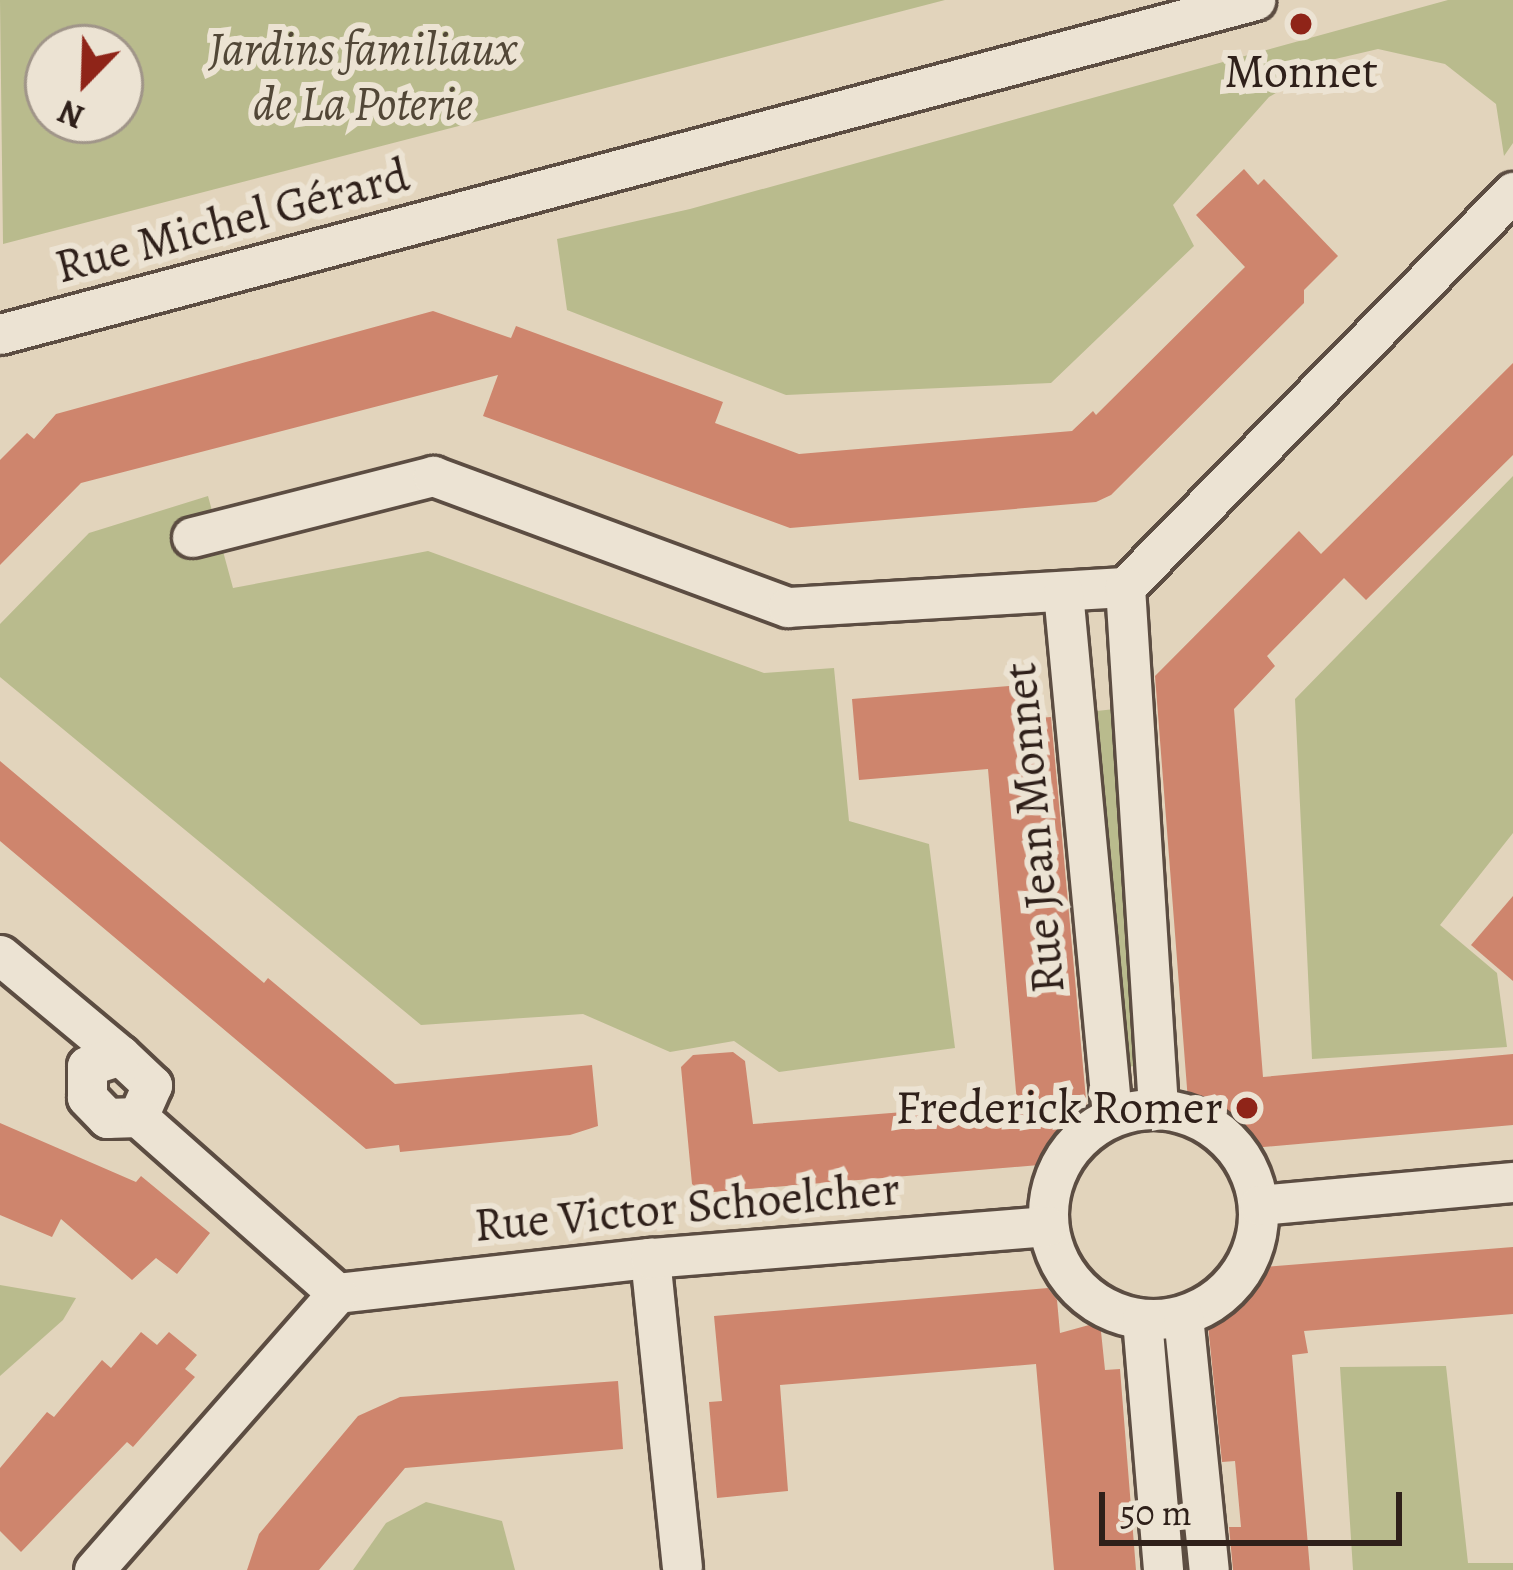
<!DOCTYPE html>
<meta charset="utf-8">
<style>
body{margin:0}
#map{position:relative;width:1513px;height:1570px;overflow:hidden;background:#e2d4bc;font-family:Alegreya,serif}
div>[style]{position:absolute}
.green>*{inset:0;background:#b9bb8d}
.building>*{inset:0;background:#ce856d}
.roads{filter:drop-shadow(3px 0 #5c4d42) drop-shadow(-3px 0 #5c4d42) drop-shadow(0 3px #5c4d42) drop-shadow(0 -3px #5c4d42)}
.minor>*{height:39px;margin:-19.5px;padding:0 19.5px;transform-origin:19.5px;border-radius:19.5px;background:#ece3d3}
.minor>.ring{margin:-19.5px;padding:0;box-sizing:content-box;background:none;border:39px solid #ece3d3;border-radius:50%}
.dots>*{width:33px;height:33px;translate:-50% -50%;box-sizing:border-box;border:6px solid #ece3d3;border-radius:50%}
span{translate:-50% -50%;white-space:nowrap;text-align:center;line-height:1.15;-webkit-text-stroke:12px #ece3d3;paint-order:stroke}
.park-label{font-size:48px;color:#524737;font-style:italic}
.poi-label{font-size:48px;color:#2f201a}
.right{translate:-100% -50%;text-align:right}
.street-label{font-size:48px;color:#2f201a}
.north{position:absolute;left:24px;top:24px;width:120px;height:120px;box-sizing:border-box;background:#ece3d3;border:3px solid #a09589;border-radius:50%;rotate:203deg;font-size:33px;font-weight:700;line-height:48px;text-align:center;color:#2f201a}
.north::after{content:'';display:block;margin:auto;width:42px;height:54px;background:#8f2418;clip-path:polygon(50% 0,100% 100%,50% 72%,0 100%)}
.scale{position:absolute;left:1099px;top:1492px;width:303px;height:54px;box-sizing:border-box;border:6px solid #2f201a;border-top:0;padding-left:15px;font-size:36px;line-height:42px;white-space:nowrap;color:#2f201a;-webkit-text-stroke:9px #ece3d3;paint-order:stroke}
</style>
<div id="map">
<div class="green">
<div style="clip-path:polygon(evenodd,0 0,945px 0,3px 244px,0 0,48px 48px,120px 48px,120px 120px,48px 120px,48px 48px)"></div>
<div style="clip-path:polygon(1448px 0,1513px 0,1513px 143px,1504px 156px,1496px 104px,1445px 64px,1378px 49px,1331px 60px,1269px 97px,1173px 205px,1194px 246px,1051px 383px,786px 395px,567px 310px,557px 239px,690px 209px)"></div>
<div style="clip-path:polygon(1513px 476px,1513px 833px,1440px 925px,1497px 973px,1507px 1047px,1312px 1059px,1295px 699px)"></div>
<div style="clip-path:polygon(208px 496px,233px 588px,428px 551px,764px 673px,834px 668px,849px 821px,929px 844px,955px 1048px,779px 1072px,734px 1041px,670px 1052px,583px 1014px,421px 1025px,0 677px,0 624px,89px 533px)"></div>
<div style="clip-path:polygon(1134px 707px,1163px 1065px,1117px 1067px,1087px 712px)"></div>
<div style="clip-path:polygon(0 1285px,76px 1298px,63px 1320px,0 1376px)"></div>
<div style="clip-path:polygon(1446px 1366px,1468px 1563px,1513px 1563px,1513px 1570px,1353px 1570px,1340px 1367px)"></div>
<div style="clip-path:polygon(426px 1502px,502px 1521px,515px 1570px,353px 1570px,386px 1523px)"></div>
</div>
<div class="building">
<div style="clip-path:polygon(1244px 169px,1258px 185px,1264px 179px,1338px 256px,1304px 290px,1304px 303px,1111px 495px,1096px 502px,790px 528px,483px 416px,498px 375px,81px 483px,0 565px,0 460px,27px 433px,34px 439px,56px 414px,433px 311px,511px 338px,516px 326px,723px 402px,715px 423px,799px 454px,1072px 431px,1093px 411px,1096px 415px,1245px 267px,1196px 215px)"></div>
<div style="clip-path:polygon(1513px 363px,1513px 455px,1366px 600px,1344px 578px,1267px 656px,1275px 666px,1234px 709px,1263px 1077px,1513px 1054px,1513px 1125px,1252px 1148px,1225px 1122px,1188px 1101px,1155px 676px,1299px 531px,1321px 554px)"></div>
<div style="clip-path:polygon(1032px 684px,1039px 718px,1051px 717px,1087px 1110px,1059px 1133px,1039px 1165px,702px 1193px,692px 1184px,681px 1067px,693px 1055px,733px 1052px,745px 1061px,753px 1124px,1017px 1103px,988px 769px,859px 780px,852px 699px)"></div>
<div style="clip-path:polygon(0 761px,264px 983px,268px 978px,395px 1084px,592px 1065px,598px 1126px,570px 1135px,400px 1152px,399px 1145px,366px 1149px,0 841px)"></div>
<div style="clip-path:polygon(1513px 896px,1513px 981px,1471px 945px)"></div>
<div style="clip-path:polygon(0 1123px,136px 1182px,141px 1176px,210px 1233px,177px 1274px,156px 1258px,132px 1280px,61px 1219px,52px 1237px,0 1215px)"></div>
<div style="clip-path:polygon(1513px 1247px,1513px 1314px,1304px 1331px,1308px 1353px,1292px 1355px,1310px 1570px,1233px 1570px,1229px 1527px,1241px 1527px,1235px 1461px,1222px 1462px,1208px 1325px,1239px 1305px,1264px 1267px)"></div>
<div style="clip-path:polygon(1048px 1288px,1057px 1300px,1060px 1333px,1100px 1322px,1105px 1370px,1120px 1369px,1136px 1570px,1054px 1570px,1036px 1364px,780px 1385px,788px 1491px,717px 1498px,709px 1402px,722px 1401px,714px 1316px)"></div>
<div style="clip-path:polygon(141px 1332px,157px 1345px,169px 1332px,197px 1355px,185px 1369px,195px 1377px,133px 1447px,127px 1442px,21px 1552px,0 1531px,0 1468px,47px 1412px,54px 1417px,102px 1360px,111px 1368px)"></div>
<div style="clip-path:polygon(618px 1381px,623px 1449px,405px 1468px,319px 1570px,247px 1570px,259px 1534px,358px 1416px,400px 1397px)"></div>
</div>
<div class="roads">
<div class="minor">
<div style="left:0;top:334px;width:1299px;rotate:-14.9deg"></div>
<div style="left:192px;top:537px;width:249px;rotate:-14.2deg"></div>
<div style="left:433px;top:476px;width:378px;rotate:20.3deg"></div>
<div style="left:788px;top:607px;width:338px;rotate:-3.4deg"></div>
<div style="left:1125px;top:587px;width:554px;rotate:-45.51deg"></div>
<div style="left:1125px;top:587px;width:521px;rotate:86.37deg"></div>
<div style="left:1063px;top:592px;width:525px;rotate:84.65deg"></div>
<div style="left:0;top:955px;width:156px;rotate:39.8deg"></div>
<div style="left:120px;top:1055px;width:44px;rotate:43.2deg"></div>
<div style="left:152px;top:1085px;width:35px;rotate:114deg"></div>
<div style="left:138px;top:1117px;width:31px;rotate:178deg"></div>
<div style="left:107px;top:1118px;width:29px;rotate:-134deg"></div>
<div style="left:87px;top:1097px;width:31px;rotate:-90deg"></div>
<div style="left:87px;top:1066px;width:35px;rotate:-18deg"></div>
<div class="ring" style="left:1048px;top:1109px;width:171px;height:171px"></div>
<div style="left:1259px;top:1205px;width:255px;rotate:-5.2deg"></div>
<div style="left:650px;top:1258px;width:310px;rotate:84.1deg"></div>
<div style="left:337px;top:1293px;width:315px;rotate:-6.4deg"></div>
<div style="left:650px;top:1258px;width:398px;rotate:-4.6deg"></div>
<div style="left:1183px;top:1316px;width:255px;rotate:84.2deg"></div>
<div style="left:1142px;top:1319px;width:252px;rotate:85.2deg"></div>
<div style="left:94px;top:1570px;width:368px;rotate:-48.7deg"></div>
<div style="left:337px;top:1293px;width:266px;rotate:-138.5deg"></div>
</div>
</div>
<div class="dots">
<div style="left:1301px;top:24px;background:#8f2418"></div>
<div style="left:1247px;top:1108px;background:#8f2418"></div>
</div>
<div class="park-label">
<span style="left:363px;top:76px">Jardins familiaux<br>de La Poterie</span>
</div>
<div class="poi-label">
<span style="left:1301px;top:72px">Monnet</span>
<span class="right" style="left:1223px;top:1108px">Frederick Romer</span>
</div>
<div class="street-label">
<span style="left:232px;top:221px;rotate:-15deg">Rue Michel Gérard</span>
<span style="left:1034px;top:828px;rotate:-95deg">Rue Jean Monnet</span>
<span style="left:687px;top:1207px;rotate:-5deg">Rue Victor Schoelcher</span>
</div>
<div class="north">N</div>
<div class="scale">50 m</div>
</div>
